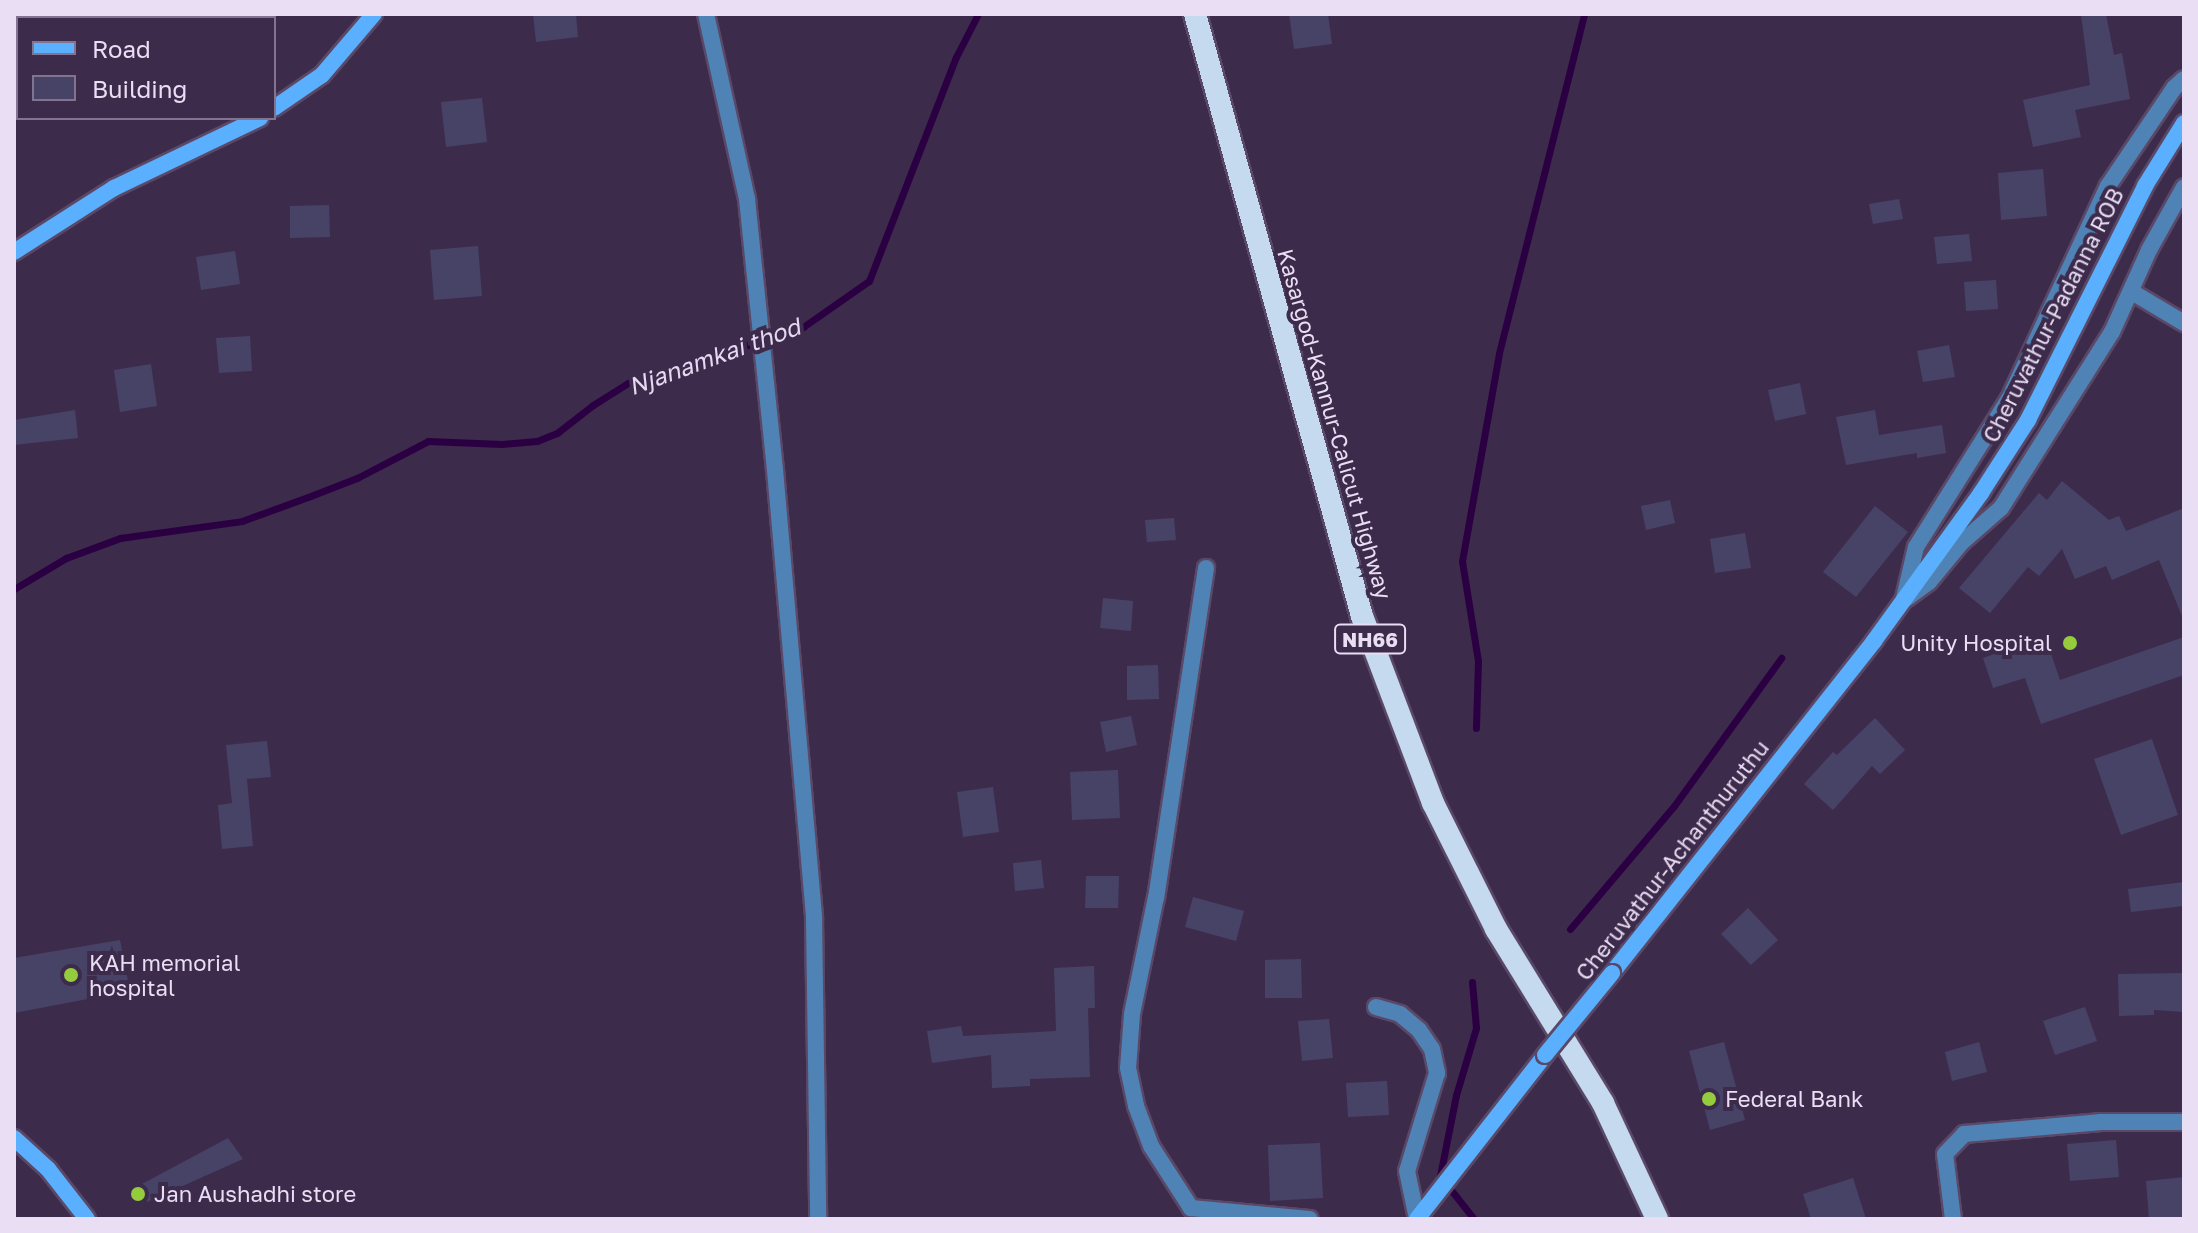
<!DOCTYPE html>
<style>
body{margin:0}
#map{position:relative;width:2198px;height:1233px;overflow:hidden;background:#3d2b4c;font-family:"Golos Text",sans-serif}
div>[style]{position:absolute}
.stream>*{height:7px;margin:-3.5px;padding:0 3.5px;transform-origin:3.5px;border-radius:3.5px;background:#2b0043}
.building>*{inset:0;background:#474367}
.roads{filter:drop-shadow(2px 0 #594867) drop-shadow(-2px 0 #594867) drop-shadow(0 2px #594867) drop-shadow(0 -2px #594867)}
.minor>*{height:16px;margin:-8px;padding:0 8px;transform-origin:8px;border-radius:8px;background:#5083b5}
.secondary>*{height:16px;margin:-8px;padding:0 8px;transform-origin:8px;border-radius:8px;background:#5aaffe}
.trunk>*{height:22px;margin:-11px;padding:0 11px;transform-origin:11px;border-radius:11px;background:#c6daef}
.bridges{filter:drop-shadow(2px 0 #594867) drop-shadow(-2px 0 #594867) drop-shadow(0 2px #594867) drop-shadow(0 -2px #594867)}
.secondary-bridge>*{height:16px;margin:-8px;padding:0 8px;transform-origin:8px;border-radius:8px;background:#5aaffe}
.dots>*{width:22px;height:22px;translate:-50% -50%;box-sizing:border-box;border:4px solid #3d2b4c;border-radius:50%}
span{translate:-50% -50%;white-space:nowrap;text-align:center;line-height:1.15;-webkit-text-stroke:8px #3d2b4c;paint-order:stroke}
.shield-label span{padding:2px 6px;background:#3d2b4c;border:2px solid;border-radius:6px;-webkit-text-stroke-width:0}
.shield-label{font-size:20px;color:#e9def3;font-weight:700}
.street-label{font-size:22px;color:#e9def3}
.poi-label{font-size:22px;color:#e9def3}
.right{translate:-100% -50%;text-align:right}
.left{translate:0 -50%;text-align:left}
.water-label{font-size:24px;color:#e6d9f2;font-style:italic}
.frame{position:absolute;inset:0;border:16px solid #e9def3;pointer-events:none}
.legend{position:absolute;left:16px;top:16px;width:260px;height:104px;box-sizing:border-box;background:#3d2b4c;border:2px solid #82738f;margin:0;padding:10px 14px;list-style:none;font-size:24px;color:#e9def3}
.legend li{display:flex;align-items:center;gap:16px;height:40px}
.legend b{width:40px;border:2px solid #82738f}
</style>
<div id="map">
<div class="stream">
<div style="left:14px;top:589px;width:61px;rotate:-30.8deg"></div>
<div style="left:66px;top:558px;width:58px;rotate:-20.3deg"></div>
<div style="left:120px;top:538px;width:123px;rotate:-7.9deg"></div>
<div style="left:242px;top:521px;width:70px;rotate:-20deg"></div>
<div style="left:308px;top:497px;width:53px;rotate:-21.2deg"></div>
<div style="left:357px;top:478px;width:80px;rotate:-27.5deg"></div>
<div style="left:428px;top:441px;width:74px;rotate:2.3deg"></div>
<div style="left:502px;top:444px;width:35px;rotate:-5deg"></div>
<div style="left:537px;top:441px;width:22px;rotate:-22deg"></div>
<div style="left:557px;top:433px;width:46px;rotate:-37.9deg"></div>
<div style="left:593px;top:405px;width:41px;rotate:-32.2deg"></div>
<div style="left:628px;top:383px;width:184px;rotate:-17.7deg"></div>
<div style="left:803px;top:327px;width:80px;rotate:-34.9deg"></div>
<div style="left:869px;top:281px;width:240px;rotate:-68.8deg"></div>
<div style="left:956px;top:57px;width:48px;rotate:-62.9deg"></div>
<div style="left:1476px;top:728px;width:67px;rotate:-88.3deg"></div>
<div style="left:1478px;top:661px;width:101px;rotate:-99.1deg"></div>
<div style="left:1462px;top:561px;width:211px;rotate:-79.9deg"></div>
<div style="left:1499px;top:353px;width:349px;rotate:-75.9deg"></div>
<div style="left:1570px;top:929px;width:161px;rotate:-49.8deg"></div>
<div style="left:1674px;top:806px;width:183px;rotate:-54.1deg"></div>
<div style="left:1472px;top:982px;width:46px;rotate:85deg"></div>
<div style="left:1476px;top:1028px;width:70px;rotate:106.6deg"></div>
<div style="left:1456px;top:1095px;width:83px;rotate:101.2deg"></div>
<div style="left:1440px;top:1176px;width:55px;rotate:51.7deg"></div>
</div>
<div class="building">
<div style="clip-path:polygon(533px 14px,576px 14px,578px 37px,536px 42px)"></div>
<div style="clip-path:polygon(1289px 14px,1328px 14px,1332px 44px,1294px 49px)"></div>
<div style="clip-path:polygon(2081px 14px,2106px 14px,2114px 55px,2122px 53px,2130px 99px,2075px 110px,2081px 137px,2033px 147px,2023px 100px,2090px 85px)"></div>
<div style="clip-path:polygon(482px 98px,487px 142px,446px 147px,441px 102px)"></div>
<div style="clip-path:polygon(2043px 169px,2047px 216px,2001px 220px,1998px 173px)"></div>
<div style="clip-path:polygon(1899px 199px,1903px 219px,1873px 224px,1869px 204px)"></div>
<div style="clip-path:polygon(329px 205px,330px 237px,290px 238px,290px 206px)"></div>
<div style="clip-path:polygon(1969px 234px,1972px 261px,1937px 264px,1934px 237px)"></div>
<div style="clip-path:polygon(478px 246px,482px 296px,434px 300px,430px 250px)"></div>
<div style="clip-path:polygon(235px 251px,240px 284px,201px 290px,196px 257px)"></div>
<div style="clip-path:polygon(1996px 280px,1998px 309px,1966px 311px,1964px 282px)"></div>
<div style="clip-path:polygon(250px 336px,252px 371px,219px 373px,216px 338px)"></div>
<div style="clip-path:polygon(1949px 345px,1955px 377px,1923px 382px,1917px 351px)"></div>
<div style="clip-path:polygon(151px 364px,157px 406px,120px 412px,114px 370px)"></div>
<div style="clip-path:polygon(1800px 383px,1806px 414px,1775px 421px,1768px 390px)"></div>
<div style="clip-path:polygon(75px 410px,78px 438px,14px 445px,14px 420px)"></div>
<div style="clip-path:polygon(1875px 410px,1879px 435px,1942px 425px,1946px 453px,1917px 458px,1917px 453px,1846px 465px,1836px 417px)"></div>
<div style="clip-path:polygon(2062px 481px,2109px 520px,2119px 516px,2126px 531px,2184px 508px,2184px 621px,2159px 560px,2112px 580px,2106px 566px,2075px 579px,2062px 549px,2039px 576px,2028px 567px,1990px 613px,1959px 588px,2039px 493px,2047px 500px)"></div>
<div style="clip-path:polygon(1670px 500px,1675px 523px,1646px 530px,1641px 506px)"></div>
<div style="clip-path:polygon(1875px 506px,1908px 532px,1856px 597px,1823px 572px)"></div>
<div style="clip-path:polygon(1174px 518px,1176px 540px,1147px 542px,1145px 520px)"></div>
<div style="clip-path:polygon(1745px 533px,1751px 568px,1715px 573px,1710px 539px)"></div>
<div style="clip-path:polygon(1103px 598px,1133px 601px,1131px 631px,1100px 628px)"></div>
<div style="clip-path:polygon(2045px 636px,2060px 680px,2184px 637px,2184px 675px,2041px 724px,2025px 678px,1993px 688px,1983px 658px)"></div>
<div style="clip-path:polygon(1158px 665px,1159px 699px,1127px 700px,1127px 666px)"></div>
<div style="clip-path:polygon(1131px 716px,1137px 745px,1106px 752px,1100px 722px)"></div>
<div style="clip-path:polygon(1875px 718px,1905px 750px,1880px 774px,1872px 766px,1833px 810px,1804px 784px,1833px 752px,1837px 755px)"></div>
<div style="clip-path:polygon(2152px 739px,2178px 815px,2121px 835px,2094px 759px)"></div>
<div style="clip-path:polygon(267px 741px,271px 777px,247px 779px,253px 846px,222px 849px,218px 805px,232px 803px,226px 745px)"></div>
<div style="clip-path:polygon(1118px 770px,1120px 818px,1072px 820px,1070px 772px)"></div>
<div style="clip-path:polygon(993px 787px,999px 832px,963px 837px,957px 792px)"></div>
<div style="clip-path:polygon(1041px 860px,1044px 888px,1015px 891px,1013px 863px)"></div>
<div style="clip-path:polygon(1086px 876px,1119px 876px,1118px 908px,1085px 908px)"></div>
<div style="clip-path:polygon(2184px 882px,2184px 906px,2131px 912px,2128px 889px)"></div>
<div style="clip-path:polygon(1193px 897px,1244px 911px,1236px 941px,1185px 927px)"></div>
<div style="clip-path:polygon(1748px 908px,1778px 940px,1751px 965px,1721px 934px)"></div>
<div style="clip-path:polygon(120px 940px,130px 991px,14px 1013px,14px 958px)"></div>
<div style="clip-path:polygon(1301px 959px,1302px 998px,1265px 998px,1265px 960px)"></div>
<div style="clip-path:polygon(1094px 966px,1095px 1008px,1088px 1008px,1090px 1077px,1030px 1079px,1030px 1086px,992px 1088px,991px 1055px,932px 1063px,927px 1031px,961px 1026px,963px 1036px,1056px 1031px,1054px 968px)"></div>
<div style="clip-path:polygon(2184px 973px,2184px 1012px,2154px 1010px,2154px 1015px,2119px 1016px,2118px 974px)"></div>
<div style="clip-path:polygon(2085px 1007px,2097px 1041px,2055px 1055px,2043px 1021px)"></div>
<div style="clip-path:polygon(1329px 1019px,1333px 1058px,1302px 1061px,1298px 1021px)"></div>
<div style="clip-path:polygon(1724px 1042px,1745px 1120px,1710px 1130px,1689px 1051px)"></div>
<div style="clip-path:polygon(1979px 1042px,1987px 1072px,1952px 1081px,1945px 1052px)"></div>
<div style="clip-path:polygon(1387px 1081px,1389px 1115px,1348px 1117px,1346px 1083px)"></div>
<div style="clip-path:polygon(228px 1138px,243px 1159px,147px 1202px,140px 1185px)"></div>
<div style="clip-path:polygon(2116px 1140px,2119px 1177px,2070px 1181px,2067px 1144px)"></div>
<div style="clip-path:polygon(1320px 1143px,1323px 1198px,1270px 1201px,1268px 1145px)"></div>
<div style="clip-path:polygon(2184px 1177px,2184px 1219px,2149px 1219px,2146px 1181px)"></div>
<div style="clip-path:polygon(1853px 1178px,1866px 1219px,1811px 1219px,1803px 1194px)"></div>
</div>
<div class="roads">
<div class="minor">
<div style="left:706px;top:14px;width:189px;rotate:77.5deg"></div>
<div style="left:747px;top:199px;width:272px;rotate:84.1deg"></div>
<div style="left:775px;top:470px;width:449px;rotate:85deg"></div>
<div style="left:814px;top:917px;width:302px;rotate:89.2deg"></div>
<div style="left:2132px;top:292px;width:61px;rotate:30.8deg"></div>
<div style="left:1206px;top:568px;width:333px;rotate:98.6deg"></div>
<div style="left:1156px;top:897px;width:119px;rotate:101.6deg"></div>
<div style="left:1132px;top:1014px;width:54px;rotate:94.2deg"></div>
<div style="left:1128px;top:1068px;width:39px;rotate:78deg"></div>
<div style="left:1136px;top:1106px;width:43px;rotate:69.4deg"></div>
<div style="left:1151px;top:1146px;width:74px;rotate:57.2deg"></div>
<div style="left:1191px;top:1208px;width:119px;rotate:5.3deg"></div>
<div style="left:1904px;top:598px;width:52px;rotate:-76.8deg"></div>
<div style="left:1916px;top:547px;width:175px;rotate:-57.9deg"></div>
<div style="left:2009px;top:399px;width:235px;rotate:-65.1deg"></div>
<div style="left:2108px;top:186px;width:118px;rotate:-56deg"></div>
<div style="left:2174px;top:88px;width:13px;rotate:-42deg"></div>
<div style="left:1907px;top:598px;width:27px;rotate:-36deg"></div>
<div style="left:1929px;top:582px;width:50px;rotate:-50.6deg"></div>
<div style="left:1961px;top:543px;width:53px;rotate:-41.2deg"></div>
<div style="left:2001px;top:508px;width:208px;rotate:-57.8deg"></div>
<div style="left:2112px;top:332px;width:90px;rotate:-65.7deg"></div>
<div style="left:2149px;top:250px;width:72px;rotate:-60.9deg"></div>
<div style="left:1376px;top:1007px;width:25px;rotate:16deg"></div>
<div style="left:1400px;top:1014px;width:25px;rotate:40deg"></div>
<div style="left:1419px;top:1030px;width:23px;rotate:56deg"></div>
<div style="left:1432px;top:1049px;width:25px;rotate:78deg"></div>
<div style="left:1437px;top:1073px;width:102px;rotate:107deg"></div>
<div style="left:1407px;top:1171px;width:49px;rotate:78.2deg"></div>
<div style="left:1953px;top:1219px;width:65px;rotate:-97deg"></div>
<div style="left:1945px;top:1154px;width:28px;rotate:-46deg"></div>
<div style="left:1964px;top:1134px;width:138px;rotate:-5deg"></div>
<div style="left:2101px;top:1122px;width:83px"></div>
</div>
<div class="secondary">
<div style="left:274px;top:108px;width:58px;rotate:-34.5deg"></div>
<div style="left:322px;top:75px;width:80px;rotate:-49.6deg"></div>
<div style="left:14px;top:252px;width:119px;rotate:-32.6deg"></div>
<div style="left:114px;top:188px;width:162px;rotate:-25.6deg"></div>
<div style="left:1612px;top:973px;width:423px;rotate:-51.7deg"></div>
<div style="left:1874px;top:641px;width:183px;rotate:-54.1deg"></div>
<div style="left:1981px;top:493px;width:87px;rotate:-57.2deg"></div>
<div style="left:2028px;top:420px;width:262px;rotate:-63.4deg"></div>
<div style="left:2145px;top:186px;width:74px;rotate:-58.2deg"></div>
<div style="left:14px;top:1138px;width:46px;rotate:42.4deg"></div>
<div style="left:48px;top:1169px;width:63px;rotate:52deg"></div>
<div style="left:1417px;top:1219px;width:208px;rotate:-52deg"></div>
</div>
<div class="trunk">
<div style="left:1195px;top:14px;width:625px;rotate:74.5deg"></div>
<div style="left:1362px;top:616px;width:200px;rotate:69.2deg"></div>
<div style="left:1433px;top:803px;width:141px;rotate:63.4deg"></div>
<div style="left:1496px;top:929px;width:204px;rotate:58.4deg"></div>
<div style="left:1603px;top:1103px;width:128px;rotate:65deg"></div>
</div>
</div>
<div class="bridges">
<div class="secondary-bridge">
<div style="left:1545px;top:1055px;width:106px;rotate:-50.7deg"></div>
</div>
</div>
<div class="dots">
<div style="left:2070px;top:643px;background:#94cc3d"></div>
<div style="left:71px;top:975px;background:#94cc3d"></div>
<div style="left:1709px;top:1099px;background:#94cc3d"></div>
<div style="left:138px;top:1194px;background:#94cc3d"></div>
</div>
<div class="shield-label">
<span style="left:1370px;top:639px">NH66</span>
</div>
<div class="street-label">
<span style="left:2053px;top:315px;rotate:-63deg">Cheruvathur-Padanna ROB</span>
<span style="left:1335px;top:424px;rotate:74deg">Kasargod-Kannur-Calicut Highway</span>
<span style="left:1672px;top:860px;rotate:-52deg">Cheruvathur-Achanthuruthu</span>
</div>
<div class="poi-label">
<span class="right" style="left:2052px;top:643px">Unity Hospital</span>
<span class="left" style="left:89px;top:975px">KAH memorial<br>hospital</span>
<span class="left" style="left:1725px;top:1099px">Federal Bank</span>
<span class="left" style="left:154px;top:1194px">Jan Aushadhi store</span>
</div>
<div class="water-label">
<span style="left:714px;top:356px;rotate:-20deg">Njanamkai thod</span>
</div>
<div class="frame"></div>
<ul class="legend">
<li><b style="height:10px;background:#5aaffe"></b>Road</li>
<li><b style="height:22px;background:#474367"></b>Building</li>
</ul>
</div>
